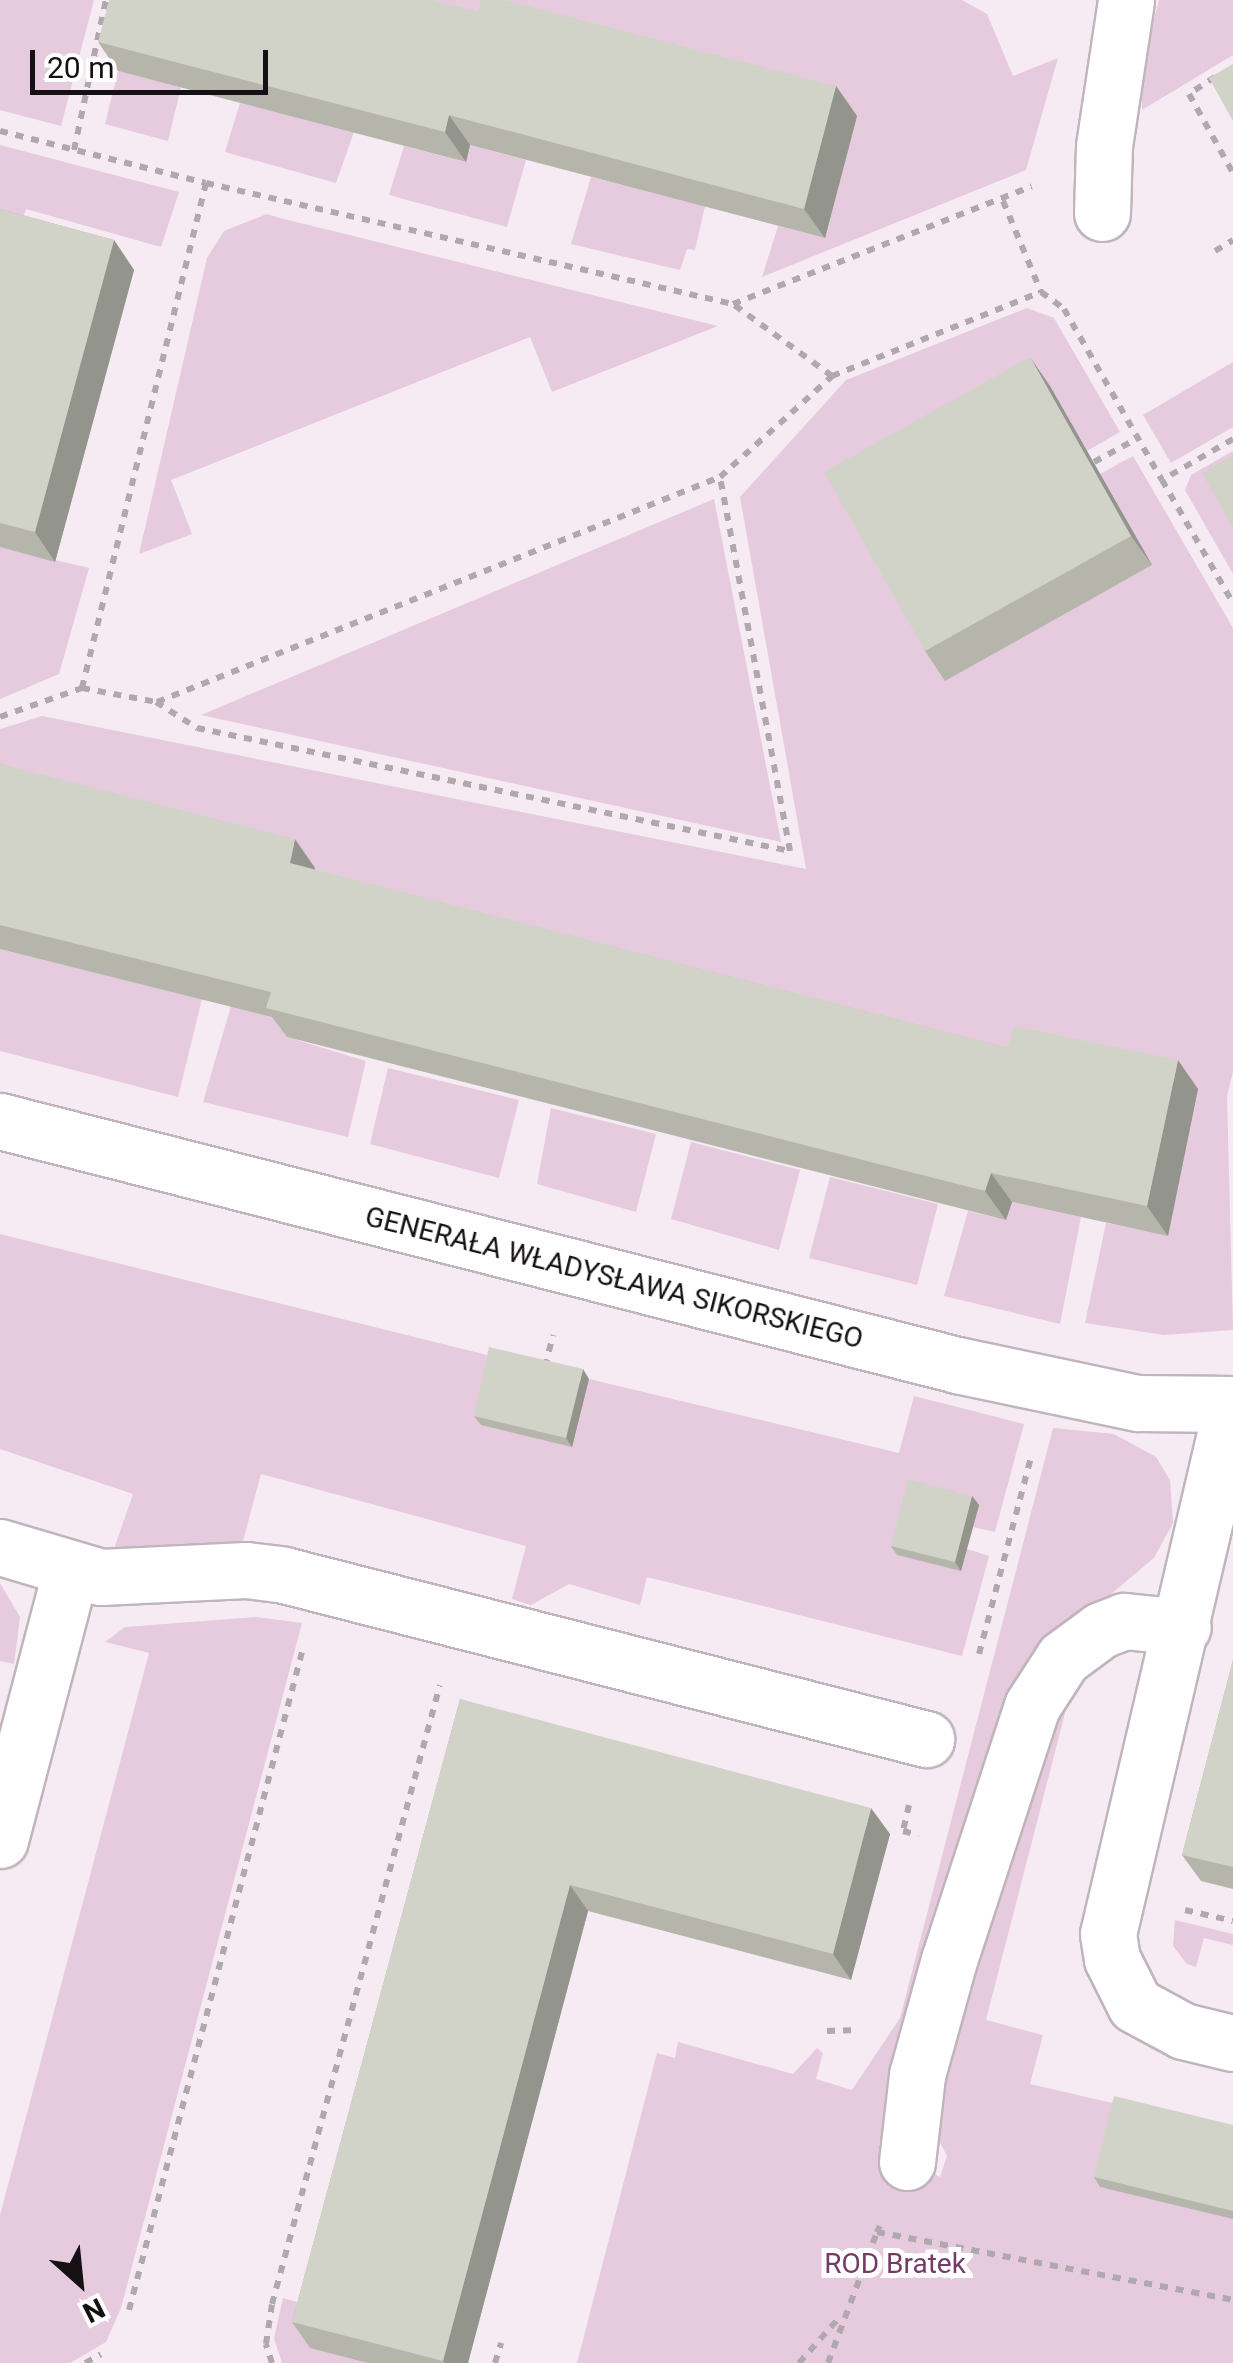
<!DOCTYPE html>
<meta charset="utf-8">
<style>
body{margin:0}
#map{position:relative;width:1233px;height:2363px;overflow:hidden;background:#f6ebf3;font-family:Roboto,sans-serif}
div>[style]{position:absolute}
.green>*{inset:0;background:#e6cade}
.path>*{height:6px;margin-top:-3px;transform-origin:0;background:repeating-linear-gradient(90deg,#b1a8ae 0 8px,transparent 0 16px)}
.roads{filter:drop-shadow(2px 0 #c0b5bd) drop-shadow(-2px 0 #c0b5bd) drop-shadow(0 2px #c0b5bd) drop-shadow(0 -2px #c0b5bd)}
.minor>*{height:55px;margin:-27.5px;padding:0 27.5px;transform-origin:27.5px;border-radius:27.5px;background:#fff}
.wall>*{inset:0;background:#b5b5ac}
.shaded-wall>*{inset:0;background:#93948c}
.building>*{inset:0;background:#d2d3c8}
span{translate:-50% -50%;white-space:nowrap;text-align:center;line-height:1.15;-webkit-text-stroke:10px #fff;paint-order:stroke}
.street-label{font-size:28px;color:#141013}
.park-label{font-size:28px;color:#733b66}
.north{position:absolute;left:30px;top:2233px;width:100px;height:100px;-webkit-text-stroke:8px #fff;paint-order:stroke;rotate:153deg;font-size:28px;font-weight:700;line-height:40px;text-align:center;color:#141013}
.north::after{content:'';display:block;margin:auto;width:35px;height:45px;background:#141013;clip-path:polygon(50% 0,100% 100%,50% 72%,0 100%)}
.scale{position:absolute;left:30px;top:50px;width:238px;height:45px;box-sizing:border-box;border:5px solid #141013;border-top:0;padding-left:12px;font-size:30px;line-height:35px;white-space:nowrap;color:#141013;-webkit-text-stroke:8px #fff;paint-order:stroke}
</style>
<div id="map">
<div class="green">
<div style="clip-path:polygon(0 0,94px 0,61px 126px,0 110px)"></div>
<div style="clip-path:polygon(343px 0,962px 0,987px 14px,1013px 76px,1058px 58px,1026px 170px,762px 277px,778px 226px,825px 238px)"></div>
<div style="clip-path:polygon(1159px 0,1233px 0,1233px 55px,1142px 110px,1141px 68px)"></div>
<div style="clip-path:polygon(118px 71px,181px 87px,168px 141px,105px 124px)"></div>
<div style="clip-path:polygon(240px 103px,354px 132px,336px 183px,225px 152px)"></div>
<div style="clip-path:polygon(0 145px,179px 192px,161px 247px,26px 209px,17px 237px,0 233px)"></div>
<div style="clip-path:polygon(470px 145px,526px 160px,507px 227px,389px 195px,404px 146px,465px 162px)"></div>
<div style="clip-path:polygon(591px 177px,705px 206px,695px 250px,687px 249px,680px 270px,571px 244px)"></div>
<div style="clip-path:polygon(267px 214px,280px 218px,718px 326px,552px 392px,530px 337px,171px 480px,192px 534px,139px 554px,207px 258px,224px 231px)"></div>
<div style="clip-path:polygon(1027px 308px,1054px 318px,1120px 432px,1087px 451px,1050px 387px,1100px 474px,1133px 456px,1233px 628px,1233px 1072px,1227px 1096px,1233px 1330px,1164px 1335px,1085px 1323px,1106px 1223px,1168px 1235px,1198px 1089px,1035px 1055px,0 789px,0 729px,42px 716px,806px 869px,740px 497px,846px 380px)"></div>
<div style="clip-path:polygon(1233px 362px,1233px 427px,1171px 463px,1143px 415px)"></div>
<div style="clip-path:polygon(1233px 451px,1233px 574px,1185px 490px,1191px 475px)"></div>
<div style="clip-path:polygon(714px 499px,781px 842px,201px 715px)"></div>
<div style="clip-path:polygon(0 547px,89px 568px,59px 674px,0 699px)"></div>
<div style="clip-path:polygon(0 949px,202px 999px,178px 1097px,0 1051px)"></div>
<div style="clip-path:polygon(231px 1006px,292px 1021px,287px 1037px,366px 1061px,348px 1137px,203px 1102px)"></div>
<div style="clip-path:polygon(388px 1068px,519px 1100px,499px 1178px,370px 1144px)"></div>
<div style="clip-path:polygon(551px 1108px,656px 1134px,636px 1212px,537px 1184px)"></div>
<div style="clip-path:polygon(691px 1142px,800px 1170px,779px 1250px,671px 1219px)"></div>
<div style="clip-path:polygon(830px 1177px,938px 1204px,917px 1285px,809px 1258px)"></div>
<div style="clip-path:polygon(1012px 1202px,1081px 1217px,1060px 1324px,944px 1296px,968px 1211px,1006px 1220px)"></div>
<div style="clip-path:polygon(0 1234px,491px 1356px,571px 1447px,589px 1379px,899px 1453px,914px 1396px,1024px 1424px,995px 1532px,973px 1527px,977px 1505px,915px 1489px,961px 1571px,967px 1549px,989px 1556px,962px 1656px,647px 1577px,640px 1605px,569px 1584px,531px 1605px,512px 1599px,526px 1546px,261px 1474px,243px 1541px,114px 1549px,133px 1494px,0 1449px)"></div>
<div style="clip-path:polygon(1053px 1428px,1114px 1434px,1156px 1457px,1170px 1480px,1173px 1523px,1154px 1558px,1044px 1650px,911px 2026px,879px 2145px,940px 2177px,947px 2156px,936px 2135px,936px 2102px,999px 1845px,1074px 1678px,986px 2020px,1043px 2035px,1030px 2084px,1121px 2105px,1233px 2219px,1233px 2363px,577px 2363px,657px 2053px,675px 2058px,678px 2042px,793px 2074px,817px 2048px,823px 2053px,816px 2079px,852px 2090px,900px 2018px)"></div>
<div style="clip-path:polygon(0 1583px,20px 1617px,14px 1664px,0 1661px)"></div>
<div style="clip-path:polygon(256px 1617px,302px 1623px,121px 2308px,106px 2342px,70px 2363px,0 2363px,0 2215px,149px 1653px,105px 1642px,125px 1627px)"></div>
<div style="clip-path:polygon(1175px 1920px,1233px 1934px,1233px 1945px,1204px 1938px,1196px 1967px,1187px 1964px,1173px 1946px)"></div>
<div style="clip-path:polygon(283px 2298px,321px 2309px,368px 2363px,282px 2363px,274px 2338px)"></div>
</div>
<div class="path">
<div style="left:1215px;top:77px;width:31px;rotate:147deg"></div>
<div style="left:1189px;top:94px;width:90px;rotate:60.9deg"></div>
<div style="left:0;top:131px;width:212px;rotate:14.2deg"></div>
<div style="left:206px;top:183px;width:520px;rotate:103.8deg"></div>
<div style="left:74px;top:150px;width:153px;rotate:-78deg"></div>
<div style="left:206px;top:183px;width:541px;rotate:12.93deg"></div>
<div style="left:1003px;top:201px;width:99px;rotate:67.3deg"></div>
<div style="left:1041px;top:292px;width:29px;rotate:36deg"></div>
<div style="left:1064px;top:309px;width:197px;rotate:60.2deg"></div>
<div style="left:1215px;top:251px;width:21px;rotate:-31deg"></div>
<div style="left:832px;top:376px;width:122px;rotate:-144deg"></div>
<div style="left:733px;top:304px;width:321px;rotate:-21.5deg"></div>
<div style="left:1233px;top:439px;width:82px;rotate:150deg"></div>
<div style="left:1162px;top:480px;width:142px;rotate:60deg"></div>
<div style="left:1094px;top:462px;width:50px;rotate:-28.6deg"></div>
<div style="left:157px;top:702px;width:606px;rotate:-21.78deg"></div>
<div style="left:0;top:717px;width:87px;rotate:-19.5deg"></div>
<div style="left:82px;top:688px;width:75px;rotate:10.7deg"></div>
<div style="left:156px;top:702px;width:49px;rotate:32.4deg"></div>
<div style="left:197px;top:728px;width:606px;rotate:11.72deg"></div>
<div style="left:790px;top:851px;width:380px;rotate:-100.6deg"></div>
<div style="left:720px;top:477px;width:151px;rotate:-42deg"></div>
<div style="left:832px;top:376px;width:225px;rotate:-21.9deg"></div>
<div style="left:545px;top:1367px;width:33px;rotate:-76deg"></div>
<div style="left:979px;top:1654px;width:207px;rotate:-75.2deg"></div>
<div style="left:909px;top:1805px;width:27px;rotate:103deg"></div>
<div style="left:903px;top:1831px;width:16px;rotate:15deg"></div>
<div style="left:1185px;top:1910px;width:49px;rotate:12.9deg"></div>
<div style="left:827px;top:2031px;width:30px;rotate:-2deg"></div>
<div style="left:880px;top:2226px;width:7px;rotate:117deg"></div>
<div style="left:877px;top:2232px;width:362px;rotate:10.8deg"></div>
<div style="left:129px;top:2310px;width:684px;rotate:-75.27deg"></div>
<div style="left:85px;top:2363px;width:18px;rotate:-29deg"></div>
<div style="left:272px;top:2363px;width:20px;rotate:-108deg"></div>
<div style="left:266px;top:2344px;width:40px;rotate:-81.5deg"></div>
<div style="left:272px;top:2304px;width:641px;rotate:-74.82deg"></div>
<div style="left:495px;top:2363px;width:21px;rotate:-73deg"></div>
<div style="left:799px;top:2363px;width:59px;rotate:-48.4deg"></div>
<div style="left:828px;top:2363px;width:140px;rotate:-69.5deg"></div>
</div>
<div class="roads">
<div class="minor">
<div style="left:1102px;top:213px;width:67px;rotate:-88.3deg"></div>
<div style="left:1104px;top:146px;width:148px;rotate:-81.4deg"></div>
<div style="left:0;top:1121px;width:988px;rotate:14.3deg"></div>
<div style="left:957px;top:1365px;width:185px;rotate:11.9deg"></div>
<div style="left:1138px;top:1403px;width:95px;rotate:0.6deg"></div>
<div style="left:1232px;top:1404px;width:544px;rotate:103.17deg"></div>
<div style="left:1108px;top:1934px;width:25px;rotate:81deg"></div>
<div style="left:1112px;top:1959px;width:51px;rotate:63.4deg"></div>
<div style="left:1135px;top:2005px;width:55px;rotate:28.4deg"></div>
<div style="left:1183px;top:2031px;width:51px;rotate:13.5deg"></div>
<div style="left:0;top:1547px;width:105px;rotate:16.5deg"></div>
<div style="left:101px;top:1577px;width:145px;rotate:-2.8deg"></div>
<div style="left:246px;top:1570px;width:38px;rotate:7deg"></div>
<div style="left:284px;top:1575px;width:663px;rotate:14.33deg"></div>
<div style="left:0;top:1840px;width:279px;rotate:-75.3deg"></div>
<div style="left:907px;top:2162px;width:88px;rotate:-83.4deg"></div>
<div style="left:917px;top:2075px;width:119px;rotate:-74.5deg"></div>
<div style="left:949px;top:1960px;width:267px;rotate:-71.9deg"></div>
<div style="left:1032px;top:1706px;width:57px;rotate:-57.1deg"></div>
<div style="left:1063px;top:1658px;width:47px;rotate:-36.4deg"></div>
<div style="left:1101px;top:1630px;width:25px;rotate:-21deg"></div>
<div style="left:1124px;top:1621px;width:59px;rotate:5.8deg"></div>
</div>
</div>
<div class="wall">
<div style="clip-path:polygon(478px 12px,836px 86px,857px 116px,825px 238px,470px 145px,466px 162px,118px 71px,98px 42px)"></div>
<div style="clip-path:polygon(0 209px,114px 240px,134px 270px,55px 562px,0 547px)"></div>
<div style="clip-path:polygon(1050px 386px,1152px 565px,945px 681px,925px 651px)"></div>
<div style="clip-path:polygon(0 764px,315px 868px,315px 870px,1008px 1048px,1198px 1089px,1168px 1236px,1012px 1202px,1006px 1220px,287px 1037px,272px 1017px,0 949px)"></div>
<div style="clip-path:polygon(589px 1379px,572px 1447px,481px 1425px,474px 1416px)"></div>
<div style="clip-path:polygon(972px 1496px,979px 1505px,961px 1571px,897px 1555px,891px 1546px)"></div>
<div style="clip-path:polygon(1233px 1660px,1233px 1889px,1201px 1881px,1182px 1855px)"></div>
<div style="clip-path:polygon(460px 1699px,890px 1834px,851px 1980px,588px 1911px,468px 2363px,368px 2363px,310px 2348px,292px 2322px)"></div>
<div style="clip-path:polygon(1233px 2125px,1233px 2219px,1100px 2187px,1094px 2177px)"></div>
</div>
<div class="shaded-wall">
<div style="clip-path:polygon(836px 86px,857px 116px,825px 238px,804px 209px)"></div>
<div style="clip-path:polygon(449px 115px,470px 145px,466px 162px,445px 132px)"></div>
<div style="clip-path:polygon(114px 240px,134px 270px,55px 562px,35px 532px)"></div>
<div style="clip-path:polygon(1030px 357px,1050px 386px,1152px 565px,1131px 536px)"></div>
<div style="clip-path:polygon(295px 839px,315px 868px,311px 893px,290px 863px)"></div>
<div style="clip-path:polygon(1178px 1060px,1198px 1089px,1168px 1236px,1147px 1206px)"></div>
<div style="clip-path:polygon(991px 1173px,1012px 1202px,1006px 1220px,985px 1191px)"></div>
<div style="clip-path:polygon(583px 1369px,589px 1379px,572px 1447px,566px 1438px)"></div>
<div style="clip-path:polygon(972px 1496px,979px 1505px,961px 1571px,955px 1562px)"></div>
<div style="clip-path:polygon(871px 1808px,890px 1834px,851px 1980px,833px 1954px)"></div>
<div style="clip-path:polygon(570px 1885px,588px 1911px,468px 2363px,445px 2363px,443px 2361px)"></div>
</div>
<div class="building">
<div style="clip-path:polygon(109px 0,433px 0,478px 12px,481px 0,504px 0,836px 86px,804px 209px,449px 115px,445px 132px,98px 42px)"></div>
<div style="clip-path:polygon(1233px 64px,1233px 121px,1209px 78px)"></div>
<div style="clip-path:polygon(0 209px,114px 240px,35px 532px,0 523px)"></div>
<div style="clip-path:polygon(1030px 357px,1131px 536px,925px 651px,824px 472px)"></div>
<div style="clip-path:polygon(1233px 455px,1233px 528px,1202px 473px)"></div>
<div style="clip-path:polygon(0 764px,295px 839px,290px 863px,1008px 1048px,1014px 1026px,1178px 1060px,1147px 1206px,991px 1173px,985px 1191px,266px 1008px,271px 992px,0 925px)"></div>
<div style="clip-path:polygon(489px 1347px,583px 1369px,566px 1438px,474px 1416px)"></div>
<div style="clip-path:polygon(908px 1479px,972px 1496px,955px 1562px,891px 1546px)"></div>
<div style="clip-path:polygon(1233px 1660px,1233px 1867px,1182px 1855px)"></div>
<div style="clip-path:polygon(460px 1699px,871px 1808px,833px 1954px,570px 1885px,443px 2361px,292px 2322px)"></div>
<div style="clip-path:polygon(1114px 2096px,1233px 2125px,1233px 2211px,1094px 2177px)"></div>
</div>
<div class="street-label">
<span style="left:614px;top:1278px;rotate:14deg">GENERAŁA WŁADYSŁAWA SIKORSKIEGO</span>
</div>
<div class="park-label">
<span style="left:895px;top:2264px">ROD Bratek</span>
</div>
<div class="north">N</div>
<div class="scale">20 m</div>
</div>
